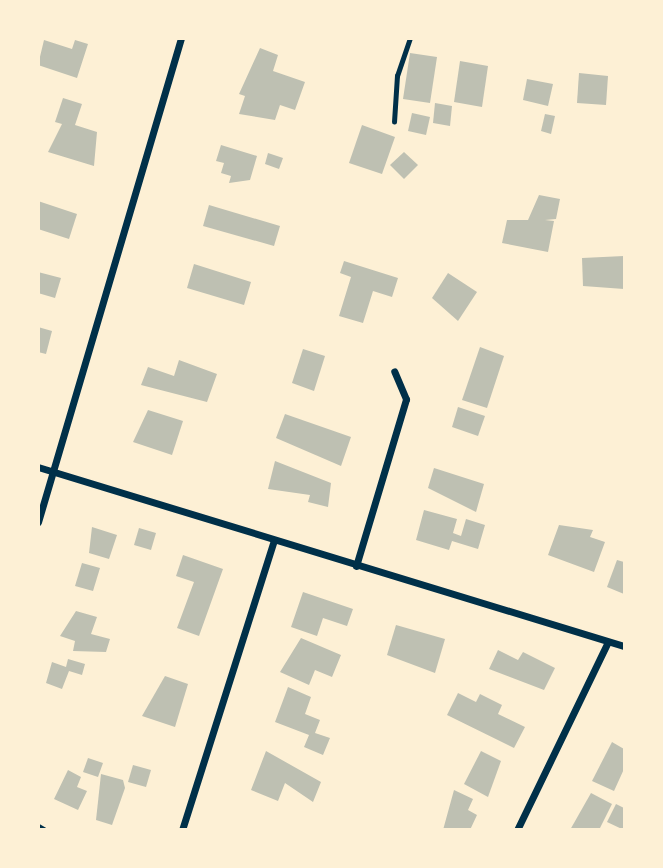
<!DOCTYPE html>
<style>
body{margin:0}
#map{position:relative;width:663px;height:868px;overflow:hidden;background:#fdf0d5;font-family:"Crimson Pro",serif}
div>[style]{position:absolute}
.building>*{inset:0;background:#bec0b2}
.service>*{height:4.5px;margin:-2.25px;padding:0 2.25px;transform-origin:2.25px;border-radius:2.25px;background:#003049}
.minor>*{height:7px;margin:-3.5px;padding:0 3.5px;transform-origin:3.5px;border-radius:3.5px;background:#003049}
span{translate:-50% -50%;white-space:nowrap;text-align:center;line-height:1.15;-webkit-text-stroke:7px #fdf0d5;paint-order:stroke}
.frame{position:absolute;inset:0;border:40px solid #fdf0d5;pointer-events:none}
</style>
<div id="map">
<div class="building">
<div style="clip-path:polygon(44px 40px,72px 49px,75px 40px,88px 44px,77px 78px,38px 65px)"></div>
<div style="clip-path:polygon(260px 48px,278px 55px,273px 71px,305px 82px,295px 110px,280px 105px,275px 120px,239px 114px,245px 96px,239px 94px)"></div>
<div style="clip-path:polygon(410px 53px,437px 57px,430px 103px,403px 99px)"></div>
<div style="clip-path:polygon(460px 61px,488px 66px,482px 107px,454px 102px)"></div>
<div style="clip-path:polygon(579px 73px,608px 76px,606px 105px,577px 103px)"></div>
<div style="clip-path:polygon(527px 79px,553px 84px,548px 106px,523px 100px)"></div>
<div style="clip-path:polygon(63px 98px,82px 104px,75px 125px,97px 132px,94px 166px,48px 152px,62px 124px,55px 122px)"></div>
<div style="clip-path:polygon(435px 103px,452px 106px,450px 126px,433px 123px)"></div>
<div style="clip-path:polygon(412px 113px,430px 117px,426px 135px,408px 131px)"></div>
<div style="clip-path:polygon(545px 114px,555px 116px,551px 134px,541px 131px)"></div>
<div style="clip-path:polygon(362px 125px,395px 137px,382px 174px,349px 163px)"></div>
<div style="clip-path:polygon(221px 145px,257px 156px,250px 180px,229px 183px,231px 176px,221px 173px,224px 163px,216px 161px)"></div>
<div style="clip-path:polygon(404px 152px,418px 165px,404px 179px,390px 165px)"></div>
<div style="clip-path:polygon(268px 153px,283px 158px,279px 169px,265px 164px)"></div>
<div style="clip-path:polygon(539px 195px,560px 199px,556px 219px,545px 220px,554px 221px,548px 252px,502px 243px,507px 220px,528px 220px)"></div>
<div style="clip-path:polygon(38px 201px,77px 214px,69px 239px,38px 229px)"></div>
<div style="clip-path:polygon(209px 205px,280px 226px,274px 246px,203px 226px)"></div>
<div style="clip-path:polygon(624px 256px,624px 289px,583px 286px,582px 258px)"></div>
<div style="clip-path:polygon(344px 261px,398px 278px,392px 297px,373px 291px,363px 323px,339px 316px,351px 277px,340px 273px)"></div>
<div style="clip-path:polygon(194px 264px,251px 282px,244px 305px,187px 288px)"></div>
<div style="clip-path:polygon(38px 272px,61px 278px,55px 298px,38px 293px)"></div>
<div style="clip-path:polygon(448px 273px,477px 292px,458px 321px,432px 298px)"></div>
<div style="clip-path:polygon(38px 327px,52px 331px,46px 354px,38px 352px)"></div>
<div style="clip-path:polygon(480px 347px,504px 356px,487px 408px,462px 400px)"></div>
<div style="clip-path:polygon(303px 349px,325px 356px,314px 391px,292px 383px)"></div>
<div style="clip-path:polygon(179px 360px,217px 374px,207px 402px,141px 385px,148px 367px,174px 376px)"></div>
<div style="clip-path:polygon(458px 407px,485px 416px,478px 436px,452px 427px)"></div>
<div style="clip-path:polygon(148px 410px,183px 421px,172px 455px,133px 442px)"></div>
<div style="clip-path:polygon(285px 414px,351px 437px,341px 466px,276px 438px)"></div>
<div style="clip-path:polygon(275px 461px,331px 483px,328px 507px,308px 502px,310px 495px,268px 489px)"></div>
<div style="clip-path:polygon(434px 468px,484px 484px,476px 512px,428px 488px)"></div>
<div style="clip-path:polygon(424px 510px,457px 519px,453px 533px,461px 536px,466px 519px,485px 525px,478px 549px,452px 541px,449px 550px,416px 540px)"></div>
<div style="clip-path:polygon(559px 525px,593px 530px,590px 537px,605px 542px,594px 572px,548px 555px)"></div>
<div style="clip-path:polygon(92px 527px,117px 535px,109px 559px,89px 553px)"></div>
<div style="clip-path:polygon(139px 528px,156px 533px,151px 550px,134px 545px)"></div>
<div style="clip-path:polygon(183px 555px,223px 569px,199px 636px,177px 628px,194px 582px,176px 576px)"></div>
<div style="clip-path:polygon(617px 560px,624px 562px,624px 594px,607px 587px)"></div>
<div style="clip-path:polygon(82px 563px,100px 568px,93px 591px,75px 586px)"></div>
<div style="clip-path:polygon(303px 592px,353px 609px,347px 626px,323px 618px,317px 636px,291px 627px)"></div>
<div style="clip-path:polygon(76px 611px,97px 617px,91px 634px,110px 639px,106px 652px,73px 651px,75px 641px,60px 636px)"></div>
<div style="clip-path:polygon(396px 625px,445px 639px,435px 673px,387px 655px)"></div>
<div style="clip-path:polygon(301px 638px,341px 655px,332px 677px,315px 670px,309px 685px,280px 672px)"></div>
<div style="clip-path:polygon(498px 650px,518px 660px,523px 652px,555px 668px,544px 690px,489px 669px)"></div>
<div style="clip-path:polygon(68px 659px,85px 664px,82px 675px,69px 671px,62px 689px,46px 683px,52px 662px,66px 667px)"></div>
<div style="clip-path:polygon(165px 676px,188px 684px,175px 727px,142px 716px)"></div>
<div style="clip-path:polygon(288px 687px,311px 697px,305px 714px,320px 720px,315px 733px,330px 738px,323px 755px,304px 747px,309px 735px,275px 722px)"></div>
<div style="clip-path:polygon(458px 693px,476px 702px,480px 694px,502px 705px,498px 714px,525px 727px,514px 748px,447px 715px)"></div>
<div style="clip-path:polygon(612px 742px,624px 749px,624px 769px,614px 791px,592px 781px)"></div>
<div style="clip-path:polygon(266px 751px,321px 782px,313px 802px,285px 783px,278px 801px,251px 790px)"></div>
<div style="clip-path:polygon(481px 751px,501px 761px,488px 797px,464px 784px)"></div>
<div style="clip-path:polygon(88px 758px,103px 763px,98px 777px,83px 772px)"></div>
<div style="clip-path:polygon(133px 765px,151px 770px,146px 787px,128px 782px)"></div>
<div style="clip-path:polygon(68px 770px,81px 777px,77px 787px,87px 791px,78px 810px,54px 799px)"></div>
<div style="clip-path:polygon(101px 774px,123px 780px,125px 788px,112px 825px,96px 820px)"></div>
<div style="clip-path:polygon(454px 790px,473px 799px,468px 810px,477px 815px,470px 830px,443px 830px)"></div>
<div style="clip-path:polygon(591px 793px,612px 804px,599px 830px,570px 830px)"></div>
<div style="clip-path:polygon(616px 804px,624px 808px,624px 830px,607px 822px)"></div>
</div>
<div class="service">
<div style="left:394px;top:122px;width:46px;rotate:-86.3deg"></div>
<div style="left:397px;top:76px;width:40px;rotate:-71.1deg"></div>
</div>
<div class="minor">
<div style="left:38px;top:467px;width:613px;rotate:16.99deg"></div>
<div style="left:38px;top:522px;width:505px;rotate:-73.54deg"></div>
<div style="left:356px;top:566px;width:174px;rotate:-73.3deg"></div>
<div style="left:406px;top:399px;width:30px;rotate:-113deg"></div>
<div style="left:38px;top:827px;width:6px;rotate:31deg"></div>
<div style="left:182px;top:830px;width:304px;rotate:-72.4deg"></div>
<div style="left:517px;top:830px;width:209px;rotate:-64.2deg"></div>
</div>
<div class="frame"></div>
</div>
